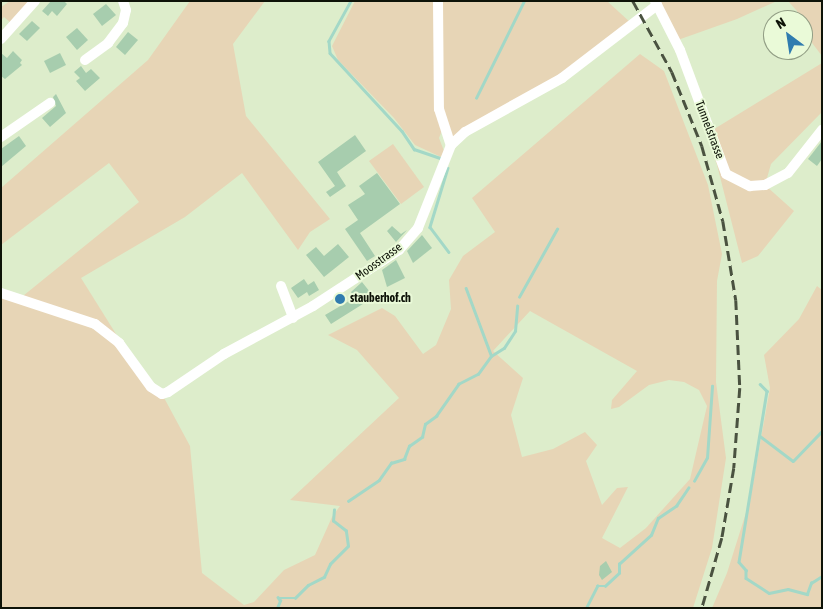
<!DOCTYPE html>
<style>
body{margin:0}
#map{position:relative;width:823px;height:609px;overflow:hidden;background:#ddedcb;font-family:"Asap Condensed",sans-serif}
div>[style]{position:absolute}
.green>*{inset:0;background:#e7d5b6}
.stream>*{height:2.5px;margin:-1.25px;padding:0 1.25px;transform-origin:1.25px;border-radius:1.25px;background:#a3d8c7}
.building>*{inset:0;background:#a7cdae}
.minor>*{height:10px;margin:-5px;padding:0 5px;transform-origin:5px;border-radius:5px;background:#fff}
.rail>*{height:2.5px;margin-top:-1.25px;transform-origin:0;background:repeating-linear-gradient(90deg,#4a5240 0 10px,transparent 0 15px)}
.dots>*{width:14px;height:14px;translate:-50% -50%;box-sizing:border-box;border:2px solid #eafad8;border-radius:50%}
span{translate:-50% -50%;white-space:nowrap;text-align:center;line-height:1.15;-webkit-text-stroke:4px #eafad8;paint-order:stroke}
.street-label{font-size:12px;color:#0e1308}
.poi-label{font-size:12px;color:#0e1308;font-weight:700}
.left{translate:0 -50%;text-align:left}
.frame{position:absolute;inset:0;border:2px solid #0e1308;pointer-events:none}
.north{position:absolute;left:763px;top:10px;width:50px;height:50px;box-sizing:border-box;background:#eafad8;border:1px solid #929e85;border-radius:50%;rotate:329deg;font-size:14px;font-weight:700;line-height:20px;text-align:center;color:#0e1308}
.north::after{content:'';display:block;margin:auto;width:18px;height:22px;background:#307caf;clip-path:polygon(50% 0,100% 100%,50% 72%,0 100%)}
</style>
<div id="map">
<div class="green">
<div style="clip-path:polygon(10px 1px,31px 1px,11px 23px,4px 17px,1px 20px,1px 7px)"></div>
<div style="clip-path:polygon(evenodd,190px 1px,265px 1px,233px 44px,246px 116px,330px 219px,310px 232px,298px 250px,242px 173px,185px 217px,81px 278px,131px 358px,162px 394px,190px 446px,202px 573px,244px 605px,254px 602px,284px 570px,315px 555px,332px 517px,340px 506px,290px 500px,399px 398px,357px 350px,328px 335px,382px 308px,395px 316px,423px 354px,436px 345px,451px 309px,449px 280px,463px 256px,495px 232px,472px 198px,640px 54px,664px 71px,708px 185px,722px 254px,717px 281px,716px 382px,726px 458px,712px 548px,693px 608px,1px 608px,1px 293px,18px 300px,139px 202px,109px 163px,1px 245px,1px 188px,148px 60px,190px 1px,530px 311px,637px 371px,612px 400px,611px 409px,619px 407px,649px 385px,669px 380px,684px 382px,699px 390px,707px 406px,690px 479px,646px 528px,620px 548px,602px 538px,628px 487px,617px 488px,602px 505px,586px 461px,597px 445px,585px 432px,553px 449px,522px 457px,511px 415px,523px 378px,493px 351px,530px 311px)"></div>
<div style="clip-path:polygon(355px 1px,607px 1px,631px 23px,562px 78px,451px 145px,443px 128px,439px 138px,444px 151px,441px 157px,415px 145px,394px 118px,338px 60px,332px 46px)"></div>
<div style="clip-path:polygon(654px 1px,777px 1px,737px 19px,675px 41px)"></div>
<div style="clip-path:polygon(788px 1px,822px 1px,822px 56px,803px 31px,803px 20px,798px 20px,797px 11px)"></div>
<div style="clip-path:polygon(822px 63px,822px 112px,771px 164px,765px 185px,794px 211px,758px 256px,742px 263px,717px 165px,706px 134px)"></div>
<div style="clip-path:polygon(393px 144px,424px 187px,401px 204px,369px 161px)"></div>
<div style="clip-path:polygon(817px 286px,822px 290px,822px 608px,712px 608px,727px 573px,750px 500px,770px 388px,764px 355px,799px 319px)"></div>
</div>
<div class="stream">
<div style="left:351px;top:1px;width:46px;rotate:118.8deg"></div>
<div style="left:329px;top:41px;width:12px;rotate:85deg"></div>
<div style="left:330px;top:53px;width:106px;rotate:47.3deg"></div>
<div style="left:402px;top:131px;width:22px;rotate:56deg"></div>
<div style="left:414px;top:149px;width:28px;rotate:19deg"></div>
<div style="left:476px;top:98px;width:108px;rotate:-63.7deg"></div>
<div style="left:448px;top:168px;width:62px;rotate:107deg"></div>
<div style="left:430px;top:227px;width:31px;rotate:53deg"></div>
<div style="left:519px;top:297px;width:78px;rotate:-60.8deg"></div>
<div style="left:491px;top:356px;width:15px;rotate:-32deg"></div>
<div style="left:504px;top:348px;width:20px;rotate:-57deg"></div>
<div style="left:515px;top:331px;width:25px;rotate:-85deg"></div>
<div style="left:760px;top:384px;width:10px;rotate:45deg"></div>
<div style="left:767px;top:391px;width:173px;rotate:99.3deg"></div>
<div style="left:739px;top:562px;width:11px;rotate:49deg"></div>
<div style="left:746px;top:570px;width:8px;rotate:90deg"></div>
<div style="left:746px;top:578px;width:27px;rotate:33deg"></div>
<div style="left:769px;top:593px;width:19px;rotate:-12deg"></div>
<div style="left:788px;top:589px;width:20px;rotate:15deg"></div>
<div style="left:807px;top:594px;width:12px;rotate:-70deg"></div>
<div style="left:811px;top:583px;width:13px;rotate:-32deg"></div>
<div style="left:760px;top:436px;width:41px;rotate:37.1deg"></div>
<div style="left:793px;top:461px;width:42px;rotate:-46deg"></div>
<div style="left:694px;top:481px;width:26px;rotate:-61deg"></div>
<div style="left:707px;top:458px;width:72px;rotate:-86deg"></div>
<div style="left:348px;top:501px;width:37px;rotate:-34deg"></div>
<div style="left:379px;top:480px;width:21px;rotate:-55deg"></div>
<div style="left:391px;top:463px;width:14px;rotate:-17deg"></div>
<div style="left:404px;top:459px;width:14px;rotate:-69deg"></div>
<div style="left:409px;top:446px;width:16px;rotate:-35deg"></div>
<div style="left:422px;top:437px;width:13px;rotate:-77deg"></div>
<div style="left:425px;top:424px;width:14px;rotate:-36deg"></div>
<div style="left:436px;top:416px;width:39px;rotate:-55deg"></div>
<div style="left:458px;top:384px;width:22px;rotate:-27deg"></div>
<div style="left:478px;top:374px;width:22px;rotate:-54deg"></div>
<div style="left:491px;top:356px;width:72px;rotate:-110.5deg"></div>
<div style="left:277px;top:608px;width:8px;rotate:-67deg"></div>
<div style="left:280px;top:601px;width:4px;rotate:-124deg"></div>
<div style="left:278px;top:598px;width:17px"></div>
<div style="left:295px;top:598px;width:18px;rotate:-45deg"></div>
<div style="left:308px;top:585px;width:18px;rotate:-27deg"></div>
<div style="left:324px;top:577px;width:14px;rotate:-65deg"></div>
<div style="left:330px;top:564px;width:25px;rotate:-45deg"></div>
<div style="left:348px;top:546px;width:15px;rotate:-98deg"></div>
<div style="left:346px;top:531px;width:16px;rotate:-142deg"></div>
<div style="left:333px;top:521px;width:11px;rotate:-85deg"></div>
<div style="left:586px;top:608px;width:25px;rotate:-63deg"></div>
<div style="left:597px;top:586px;width:8px"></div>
<div style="left:605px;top:586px;width:19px;rotate:-43deg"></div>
<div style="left:619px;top:573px;width:9px;rotate:-90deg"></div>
<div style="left:619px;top:564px;width:43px;rotate:-42.2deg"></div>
<div style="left:651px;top:535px;width:18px;rotate:-68deg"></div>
<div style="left:658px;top:518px;width:22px;rotate:-34deg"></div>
<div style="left:676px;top:506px;width:22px;rotate:-56deg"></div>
</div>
<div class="building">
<div style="clip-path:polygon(51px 1px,64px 1px,67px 4px,57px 16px,52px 11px,48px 16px,42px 11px)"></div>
<div style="clip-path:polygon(106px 4px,116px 15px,102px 26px,93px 14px)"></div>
<div style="clip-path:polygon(32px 21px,40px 28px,27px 41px,19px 34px)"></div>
<div style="clip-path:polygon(77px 28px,88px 40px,77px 50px,66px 37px)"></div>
<div style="clip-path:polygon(128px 32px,138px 40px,125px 55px,116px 47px)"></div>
<div style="clip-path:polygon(13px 51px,22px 60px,20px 63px,22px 65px,5px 79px,1px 76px,1px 53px,7px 58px)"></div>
<div style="clip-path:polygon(60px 53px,66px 65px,50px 73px,44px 61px)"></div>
<div style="clip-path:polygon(81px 66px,86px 73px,91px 69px,100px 78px,85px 91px,76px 81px,80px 78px,74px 72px)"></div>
<div style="clip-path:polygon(56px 94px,66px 113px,50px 127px,42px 118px,56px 106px,53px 97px)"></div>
<div style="clip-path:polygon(355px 135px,366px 151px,337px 172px,346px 186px,330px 197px,326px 192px,335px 186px,318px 162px)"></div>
<div style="clip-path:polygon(19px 136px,26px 146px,1px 167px,1px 149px)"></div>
<div style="clip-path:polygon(822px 141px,822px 159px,817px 166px,808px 159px)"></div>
<div style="clip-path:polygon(377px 173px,400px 204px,360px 233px,375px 256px,367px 261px,345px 229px,358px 220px,348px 205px,365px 194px,359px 186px)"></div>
<div style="clip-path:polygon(392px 226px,401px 234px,407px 230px,396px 242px,387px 231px)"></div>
<div style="clip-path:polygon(422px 235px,432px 248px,413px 263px,407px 251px)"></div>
<div style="clip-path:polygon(338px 244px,349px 257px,324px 277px,306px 255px,316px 247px,324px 256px)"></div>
<div style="clip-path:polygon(396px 260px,405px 278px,387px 287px,382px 270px)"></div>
<div style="clip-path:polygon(304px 279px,308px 285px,314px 281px,319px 290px,309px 296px,307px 292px,298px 298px,291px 288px)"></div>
<div style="clip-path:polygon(362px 282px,374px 297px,331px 324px,325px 315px,354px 298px,351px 292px)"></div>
<div style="clip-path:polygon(606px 561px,612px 572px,602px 580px,599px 575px,600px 566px)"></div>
</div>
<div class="minor">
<div style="left:438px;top:1px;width:108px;rotate:89.5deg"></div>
<div style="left:439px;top:109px;width:38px;rotate:72deg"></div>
<div style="left:655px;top:1px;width:55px;rotate:63deg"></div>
<div style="left:680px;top:50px;width:132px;rotate:69.6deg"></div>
<div style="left:726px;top:174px;width:27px;rotate:27deg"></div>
<div style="left:750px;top:186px;width:15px;rotate:-4deg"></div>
<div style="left:765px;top:185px;width:26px;rotate:-28deg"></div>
<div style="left:788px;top:173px;width:55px;rotate:-51.7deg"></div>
<div style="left:1px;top:39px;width:51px;rotate:-48.2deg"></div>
<div style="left:85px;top:60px;width:29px;rotate:-36deg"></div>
<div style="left:108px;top:43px;width:25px;rotate:-53deg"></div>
<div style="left:123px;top:23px;width:13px;rotate:-77deg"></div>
<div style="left:126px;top:10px;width:9px;rotate:-108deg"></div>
<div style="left:1px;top:137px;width:60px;rotate:-34.8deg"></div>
<div style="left:281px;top:286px;width:34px;rotate:69deg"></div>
<div style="left:1px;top:293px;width:99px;rotate:18.3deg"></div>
<div style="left:95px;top:324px;width:31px;rotate:38deg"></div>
<div style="left:119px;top:343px;width:54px;rotate:54deg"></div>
<div style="left:151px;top:387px;width:13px;rotate:32deg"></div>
<div style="left:162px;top:394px;width:6px;rotate:-18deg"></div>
<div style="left:168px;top:392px;width:68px;rotate:-34.2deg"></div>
<div style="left:224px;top:354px;width:101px;rotate:-28.3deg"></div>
<div style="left:313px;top:306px;width:103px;rotate:-33.1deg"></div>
<div style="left:399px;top:250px;width:29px;rotate:-49deg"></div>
<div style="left:418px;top:228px;width:89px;rotate:-68.3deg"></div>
<div style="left:451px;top:145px;width:19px;rotate:-43deg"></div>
<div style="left:465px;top:132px;width:111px;rotate:-29.1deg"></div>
<div style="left:562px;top:78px;width:120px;rotate:-37.5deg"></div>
</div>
<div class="rail">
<div style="left:633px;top:1px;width:81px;rotate:61.2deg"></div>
<div style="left:672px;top:72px;width:80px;rotate:67.9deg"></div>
<div style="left:702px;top:146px;width:78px;rotate:74.4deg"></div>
<div style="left:723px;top:221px;width:80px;rotate:80.7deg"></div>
<div style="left:736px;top:300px;width:88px;rotate:87.4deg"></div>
<div style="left:740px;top:388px;width:80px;rotate:94.3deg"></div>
<div style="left:734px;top:468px;width:71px;rotate:99.7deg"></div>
<div style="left:722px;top:538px;width:73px;rotate:105.9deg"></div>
</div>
<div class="dots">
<div style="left:340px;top:299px;background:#307caf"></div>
</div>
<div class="street-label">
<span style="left:709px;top:130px;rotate:69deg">Tunnelstrasse</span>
<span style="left:379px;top:262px;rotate:-36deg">Moosstrasse</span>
</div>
<div class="poi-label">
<span class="left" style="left:350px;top:299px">stauberhof.ch</span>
</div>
<div class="frame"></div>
<div class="north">N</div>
</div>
